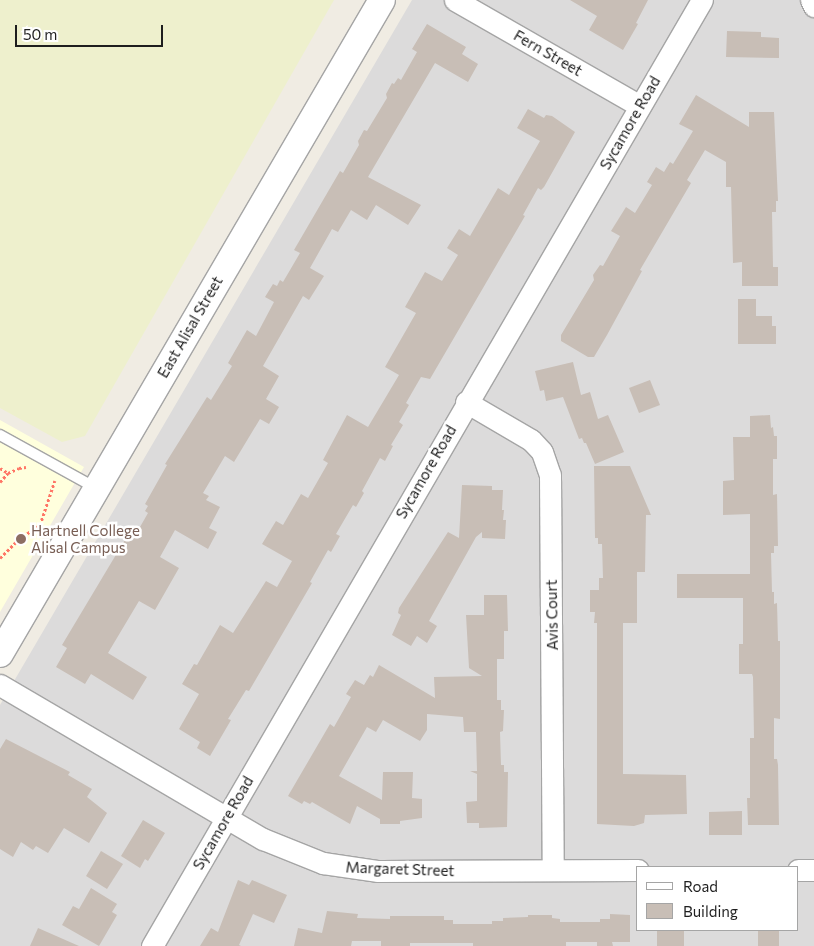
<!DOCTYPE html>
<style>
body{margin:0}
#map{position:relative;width:814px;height:946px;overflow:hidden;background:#f0ece3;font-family:Commissioner,sans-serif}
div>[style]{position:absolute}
.residential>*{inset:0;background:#dcdbdb}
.education>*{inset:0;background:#ffd}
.farmland>*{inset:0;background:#eef0cd}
.building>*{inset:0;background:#c8beb6}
.path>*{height:3px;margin-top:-1.5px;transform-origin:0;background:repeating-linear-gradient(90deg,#ff7565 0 2.5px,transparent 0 5px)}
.roads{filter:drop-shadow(1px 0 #a5a5a5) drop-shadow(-1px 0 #a5a5a5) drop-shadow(0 1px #a5a5a5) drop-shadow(0 -1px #a5a5a5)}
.service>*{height:10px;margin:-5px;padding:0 5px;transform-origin:5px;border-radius:5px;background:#fff}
.minor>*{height:21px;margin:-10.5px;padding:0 10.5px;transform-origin:10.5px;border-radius:10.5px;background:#fff}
.tertiary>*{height:26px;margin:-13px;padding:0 13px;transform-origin:13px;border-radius:13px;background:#fff}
.dots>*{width:14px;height:14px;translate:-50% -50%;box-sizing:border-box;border:2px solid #fff;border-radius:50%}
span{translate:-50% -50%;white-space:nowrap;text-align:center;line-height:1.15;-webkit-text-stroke:5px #fff;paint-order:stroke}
.street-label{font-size:15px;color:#1e1e1e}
.education-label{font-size:15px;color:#785e54}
.left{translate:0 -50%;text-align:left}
.legend{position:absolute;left:636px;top:866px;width:162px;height:65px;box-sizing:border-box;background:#fff;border:1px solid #a5a5a5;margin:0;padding:6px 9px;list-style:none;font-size:15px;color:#1e1e1e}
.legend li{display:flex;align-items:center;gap:10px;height:25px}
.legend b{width:25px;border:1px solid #a5a5a5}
.scale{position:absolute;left:15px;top:25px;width:148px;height:22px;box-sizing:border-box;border:2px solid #1e1e1e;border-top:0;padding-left:6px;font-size:15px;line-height:18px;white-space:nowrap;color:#1e1e1e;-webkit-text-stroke:4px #fff;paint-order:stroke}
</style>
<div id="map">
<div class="residential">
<div style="clip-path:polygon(evenodd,412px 0,814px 0,814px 946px,0 946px,0 705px,412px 0,638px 867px,798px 867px,798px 930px,638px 930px,638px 867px)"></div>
</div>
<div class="education">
<div style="clip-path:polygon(0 420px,84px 467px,0 612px)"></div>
</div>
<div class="farmland">
<div style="clip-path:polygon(0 0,334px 0,85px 436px,62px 442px,0 408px)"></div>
</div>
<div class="building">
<div style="clip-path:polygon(570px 0,648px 0,636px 23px,638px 24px,623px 50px,589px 30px,597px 16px)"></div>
<div style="clip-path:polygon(427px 24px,466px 47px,462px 54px,478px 64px,468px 82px,435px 63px,368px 177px,421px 205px,408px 225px,376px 205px,367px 220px,351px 210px,338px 232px,332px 229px,310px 268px,324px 276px,309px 300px,303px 296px,263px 366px,279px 376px,266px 399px,279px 407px,269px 424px,260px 419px,234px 462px,225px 456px,203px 493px,209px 496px,206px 500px,220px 507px,209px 528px,217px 532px,208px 549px,175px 530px,160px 557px,179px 568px,155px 610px,139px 601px,108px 653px,147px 677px,133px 700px,91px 674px,85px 684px,56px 667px,67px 648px,62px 645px,126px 538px,132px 541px,148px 513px,145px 511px,148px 506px,145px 504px,167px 465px,165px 464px,207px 397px,211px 400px,232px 366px,228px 363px,247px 330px,256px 336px,274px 302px,265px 297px,273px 284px,277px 286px,280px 280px,283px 282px,300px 253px,294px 250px,340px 171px,343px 173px,359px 145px,358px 141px,364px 130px,367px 131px,370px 126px,387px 98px,386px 94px,392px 83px,394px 84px,398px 78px,401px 80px,417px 52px,412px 49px)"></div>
<div style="clip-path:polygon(727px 31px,761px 32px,761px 37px,779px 38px,779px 58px,726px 57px)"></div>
<div style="clip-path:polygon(696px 95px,749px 127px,749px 112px,774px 112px,778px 201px,776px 201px,776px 212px,772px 212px,773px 267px,778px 267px,778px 286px,742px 286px,742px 262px,733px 263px,731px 187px,726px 187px,726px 162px,705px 150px,687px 180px,691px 183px,640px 270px,642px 271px,607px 335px,594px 357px,588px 357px,561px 341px,561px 335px,594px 280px,593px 275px,600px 265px,603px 266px,620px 236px,611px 231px,626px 207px,635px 213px,652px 185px,647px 182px,656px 167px,664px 172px,670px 162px,673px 164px,693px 131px,679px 124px)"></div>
<div style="clip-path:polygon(528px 109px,544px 118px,546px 115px,552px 116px,575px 132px,544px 187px,541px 190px,538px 188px,523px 215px,525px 216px,430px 379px,421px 377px,406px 403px,409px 405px,399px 422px,403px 425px,391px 445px,393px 446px,385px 461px,380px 458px,362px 491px,364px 493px,356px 507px,353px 505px,336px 534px,340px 536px,331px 552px,328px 550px,310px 582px,312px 583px,249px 691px,246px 690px,228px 719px,231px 720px,210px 756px,197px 748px,200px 742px,179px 729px,199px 694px,182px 684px,194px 664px,197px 665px,220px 625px,233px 633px,266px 581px,277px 587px,292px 561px,262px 544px,276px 521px,283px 525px,301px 494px,308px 498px,328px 463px,323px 460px,347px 415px,368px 427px,399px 375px,385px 367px,416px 313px,405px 307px,425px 272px,442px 281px,458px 255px,447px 248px,459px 229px,470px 236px,498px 188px,509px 195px,540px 141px,517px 128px)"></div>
<div style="clip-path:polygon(738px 299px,756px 299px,756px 316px,772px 316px,772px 326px,776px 326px,776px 344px,738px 344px)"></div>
<div style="clip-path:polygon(573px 362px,581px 395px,590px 392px,598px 419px,608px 415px,624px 452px,595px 464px,586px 443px,584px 443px,582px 438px,579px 439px,563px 397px,546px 401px,544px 390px,540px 391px,535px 371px)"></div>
<div style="clip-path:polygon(650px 380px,660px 405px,639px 413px,629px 388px)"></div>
<div style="clip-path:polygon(770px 415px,771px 428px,773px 427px,774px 436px,777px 436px,777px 459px,773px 459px,773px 495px,777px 494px,778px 546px,774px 546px,774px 553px,771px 553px,772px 592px,774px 592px,774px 604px,777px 603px,778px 641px,780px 641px,780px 719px,774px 718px,774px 759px,777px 759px,778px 765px,779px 825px,748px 825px,747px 798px,750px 798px,750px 738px,754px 738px,753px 677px,752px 674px,739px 674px,739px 644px,743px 644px,743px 598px,677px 598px,677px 574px,750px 574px,750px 514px,723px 515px,723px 481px,734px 480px,733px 437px,750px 437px,750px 416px)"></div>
<div style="clip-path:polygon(594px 466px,630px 466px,651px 515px,646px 515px,645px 572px,637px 572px,637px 623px,623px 623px,623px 774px,686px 775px,687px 814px,645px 815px,644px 823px,634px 826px,597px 824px,597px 623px,594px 623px,595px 612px,590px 612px,590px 590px,599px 590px,599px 578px,603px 578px,602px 544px,598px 544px,598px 538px,595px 538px)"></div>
<div style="clip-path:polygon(462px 485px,492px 486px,492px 490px,503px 490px,502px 510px,504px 510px,503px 520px,506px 520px,505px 539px,482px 538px,482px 532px,476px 537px,429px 621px,437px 626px,427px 643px,417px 636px,411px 646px,392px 635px,401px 615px,398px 613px,399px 608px,448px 532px,459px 538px)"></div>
<div style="clip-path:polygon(484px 595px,507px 595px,508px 631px,504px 631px,504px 659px,497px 659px,497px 700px,501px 700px,501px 710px,504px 710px,503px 731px,500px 732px,501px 765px,504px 765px,504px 772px,508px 772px,507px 827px,479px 828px,479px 823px,467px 823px,466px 802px,477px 801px,477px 774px,470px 771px,477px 771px,476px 732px,464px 732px,463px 717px,427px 714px,427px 730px,420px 741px,383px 720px,376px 732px,367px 727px,339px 776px,382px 800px,383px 772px,413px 772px,412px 798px,422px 799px,422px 818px,400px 821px,400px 824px,380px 824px,380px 819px,357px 806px,350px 824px,312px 802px,310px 804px,304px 801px,302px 804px,288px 796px,330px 724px,334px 727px,351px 697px,346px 694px,355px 680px,364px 685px,370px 675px,373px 677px,379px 665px,435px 698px,434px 677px,482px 676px,469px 668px,466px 615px,484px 615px)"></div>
<div style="clip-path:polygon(6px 739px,70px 772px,68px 775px,92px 789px,87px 797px,107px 813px,89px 843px,64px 828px,48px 853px,36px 846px,33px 850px,21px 842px,13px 857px,0 849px,0 749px)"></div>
<div style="clip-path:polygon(742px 811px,742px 835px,709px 835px,709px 812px)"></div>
<div style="clip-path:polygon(143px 820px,165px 833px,148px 861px,145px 859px,140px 868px,121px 856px)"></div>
<div style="clip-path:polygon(101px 851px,123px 864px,107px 889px,86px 876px)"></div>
<div style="clip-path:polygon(238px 880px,249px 885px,252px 880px,287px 895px,274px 923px,253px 914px,239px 945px,241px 946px,200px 946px,211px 928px,218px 932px)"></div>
<div style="clip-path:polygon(91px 888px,117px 904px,112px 912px,117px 915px,99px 946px,62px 925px,73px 906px,79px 909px)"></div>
<div style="clip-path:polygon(327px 911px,358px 914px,357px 918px,390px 919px,390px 916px,444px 916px,444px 920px,453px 920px,453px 924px,492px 924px,492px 921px,503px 921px,503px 918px,528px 917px,528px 915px,552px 915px,552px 918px,560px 919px,560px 922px,600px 922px,600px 919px,610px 919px,610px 914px,630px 915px,630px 942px,612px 942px,613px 946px,597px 946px,597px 942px,566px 942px,566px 946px,473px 946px,473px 943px,410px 943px,410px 946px,381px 946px,381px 941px,352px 941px,351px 946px,294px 946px,298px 928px,322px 933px)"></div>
<div style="clip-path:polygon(38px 928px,79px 946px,30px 946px)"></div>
<div style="clip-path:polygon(657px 930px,684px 930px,684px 946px,657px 946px)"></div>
<div style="clip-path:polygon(758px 930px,779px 930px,779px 946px,758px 946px)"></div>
</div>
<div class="path">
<div style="left:0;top:468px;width:9px;rotate:32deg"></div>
<div style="left:8px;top:473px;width:12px;rotate:-24deg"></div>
<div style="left:19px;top:468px;width:7px;rotate:-8deg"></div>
<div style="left:0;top:482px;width:12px;rotate:-48deg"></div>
<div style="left:0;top:558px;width:27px;rotate:-45deg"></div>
<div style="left:19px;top:539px;width:25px;rotate:-34deg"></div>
<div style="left:40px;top:525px;width:47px;rotate:-71.6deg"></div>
</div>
<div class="roads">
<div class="service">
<div style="left:0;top:435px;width:110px;rotate:28.9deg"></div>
</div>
<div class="minor">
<div style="left:455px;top:0;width:213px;rotate:29.8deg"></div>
<div style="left:811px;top:0;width:7px;rotate:63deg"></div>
<div style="left:466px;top:402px;width:75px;rotate:30.3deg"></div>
<div style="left:531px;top:440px;width:16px;rotate:47deg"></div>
<div style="left:542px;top:452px;width:24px;rotate:71deg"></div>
<div style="left:550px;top:475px;width:395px;rotate:89.6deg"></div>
<div style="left:0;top:685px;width:305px;rotate:30.4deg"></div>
<div style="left:263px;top:839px;width:65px;rotate:21.8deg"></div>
<div style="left:323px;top:863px;width:56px;rotate:8.3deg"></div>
<div style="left:378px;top:871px;width:260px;rotate:-0.2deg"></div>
<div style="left:798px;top:870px;width:16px"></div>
<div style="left:152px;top:946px;width:1094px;rotate:-59.83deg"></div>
</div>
<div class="tertiary">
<div style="left:0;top:654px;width:757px;rotate:-59.71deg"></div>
</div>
</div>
<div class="dots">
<div style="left:21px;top:539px;background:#8d6e63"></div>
</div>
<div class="street-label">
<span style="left:548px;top:53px;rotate:30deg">Fern Street</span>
<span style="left:630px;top:123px;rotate:-60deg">Sycamore Road</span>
<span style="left:190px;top:327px;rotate:-60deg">East Alisal Street</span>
<span style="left:426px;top:472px;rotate:-60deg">Sycamore Road</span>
<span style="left:552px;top:615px;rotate:-91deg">Avis Court</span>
<span style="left:223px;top:823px;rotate:-60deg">Sycamore Road</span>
<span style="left:400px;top:869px;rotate:2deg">Margaret Street</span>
</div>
<div class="education-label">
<span class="left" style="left:31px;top:539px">Hartnell College<br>Alisal Campus</span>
</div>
<ul class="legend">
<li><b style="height:6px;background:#fff"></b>Road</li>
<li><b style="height:14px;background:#c8beb6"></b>Building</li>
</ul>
<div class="scale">50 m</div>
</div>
